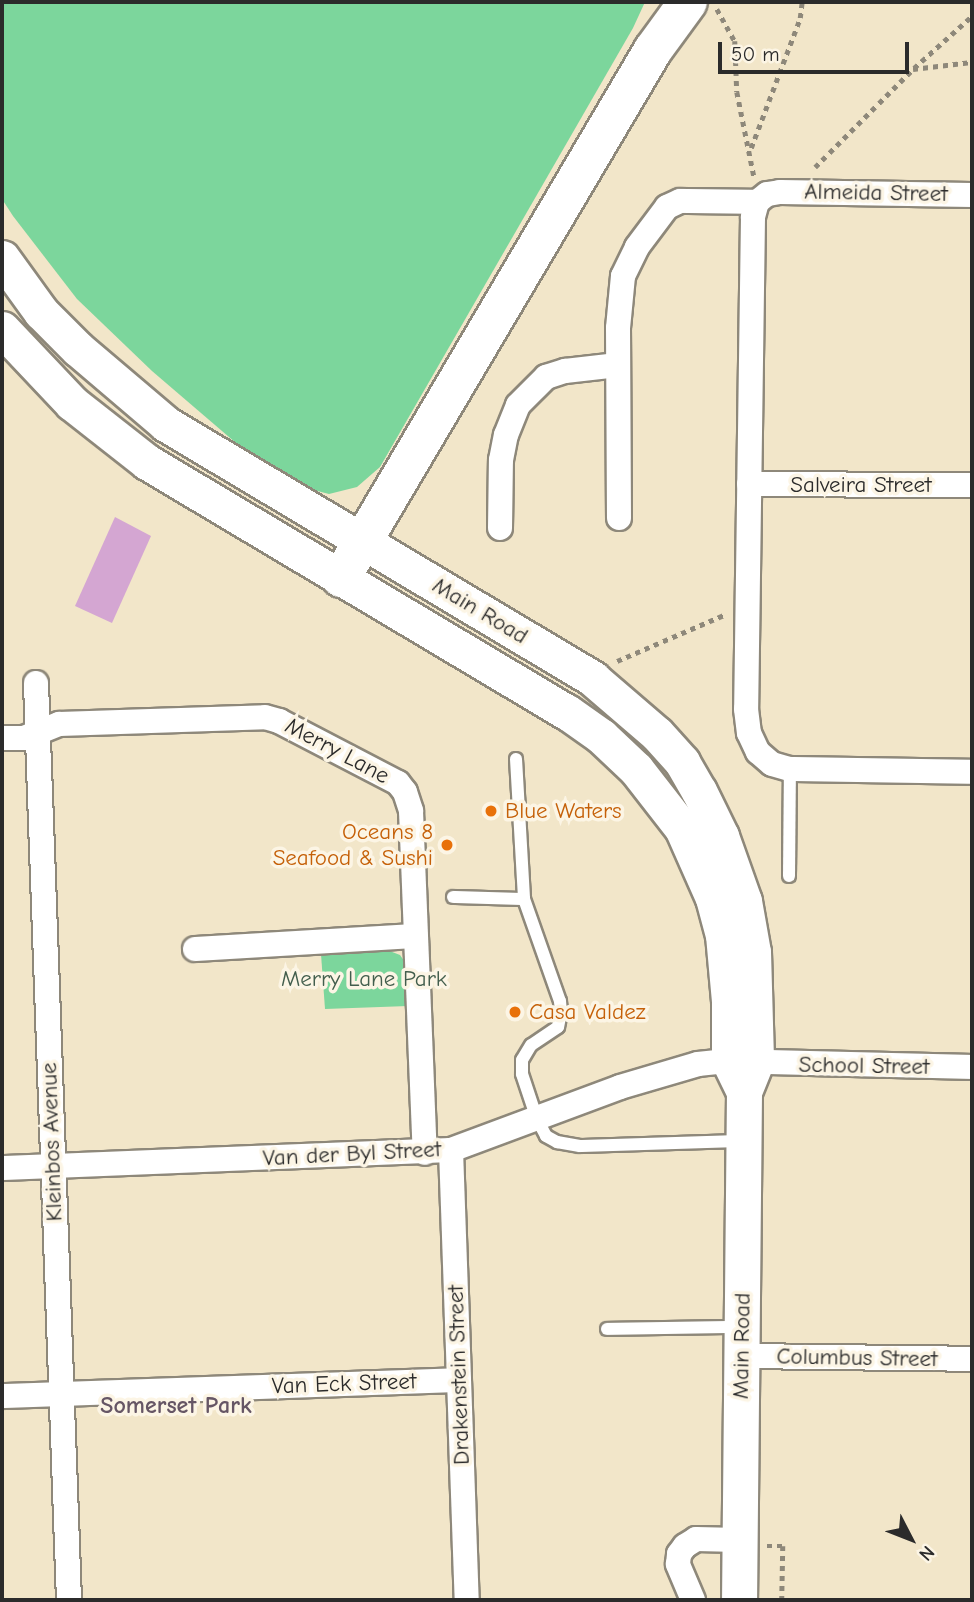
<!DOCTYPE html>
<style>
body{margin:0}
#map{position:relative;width:974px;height:1602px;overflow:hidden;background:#f2e6c9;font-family:"Comic Neue",sans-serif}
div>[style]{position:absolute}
.green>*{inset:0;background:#7cd69c}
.building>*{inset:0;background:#d4a6d2}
.path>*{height:4.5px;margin-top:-2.25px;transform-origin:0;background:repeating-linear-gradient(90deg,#8e887a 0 5px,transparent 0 10px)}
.roads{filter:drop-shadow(2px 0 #8e887a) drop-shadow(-2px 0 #8e887a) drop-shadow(0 2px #8e887a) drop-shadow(0 -2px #8e887a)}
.lane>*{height:12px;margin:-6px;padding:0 6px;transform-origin:6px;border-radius:6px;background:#fff}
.street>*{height:24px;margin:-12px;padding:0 12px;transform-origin:12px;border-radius:12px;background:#fff}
.secondary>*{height:35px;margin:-17.5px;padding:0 17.5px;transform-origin:17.5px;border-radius:17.5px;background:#fff}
.highway>*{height:38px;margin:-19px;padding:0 19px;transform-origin:19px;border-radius:19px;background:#fff}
.dots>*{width:19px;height:19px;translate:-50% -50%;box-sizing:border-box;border:4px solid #fcf5e5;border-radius:50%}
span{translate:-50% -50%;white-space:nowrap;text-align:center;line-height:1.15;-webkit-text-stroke:7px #fcf5e5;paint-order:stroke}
.street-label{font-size:23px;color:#2b2b2b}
.food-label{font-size:23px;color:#c56008}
.left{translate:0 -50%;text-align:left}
.right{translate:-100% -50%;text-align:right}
.park-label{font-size:23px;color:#435e4d}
.neighbourhood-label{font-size:24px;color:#665665;font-weight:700}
.frame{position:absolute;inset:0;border:4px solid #2b2b2b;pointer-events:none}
.north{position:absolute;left:876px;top:1504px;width:70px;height:70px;-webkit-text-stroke:5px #fcf5e5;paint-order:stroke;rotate:132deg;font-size:19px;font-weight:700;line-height:28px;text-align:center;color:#2b2b2b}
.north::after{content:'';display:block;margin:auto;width:24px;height:32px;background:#2b2b2b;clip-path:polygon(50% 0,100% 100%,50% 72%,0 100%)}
.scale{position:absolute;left:718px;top:42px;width:191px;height:32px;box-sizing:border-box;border:4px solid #2b2b2b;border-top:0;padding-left:9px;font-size:21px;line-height:24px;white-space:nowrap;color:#2b2b2b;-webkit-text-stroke:5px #fcf5e5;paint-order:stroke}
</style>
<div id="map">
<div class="green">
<div style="clip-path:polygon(2px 2px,645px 2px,633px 28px,380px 467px,357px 487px,329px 494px,302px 487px,250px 455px,152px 371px,77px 299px,13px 216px,2px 199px)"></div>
<div style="clip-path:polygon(387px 950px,400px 955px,407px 965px,408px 1006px,325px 1009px,321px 954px)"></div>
</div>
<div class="building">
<div style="clip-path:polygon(115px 517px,151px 536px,112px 623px,75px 606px)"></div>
</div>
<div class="path">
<div style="left:717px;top:9px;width:37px;rotate:61deg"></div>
<div style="left:735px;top:41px;width:51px;rotate:87.8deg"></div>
<div style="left:737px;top:92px;width:86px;rotate:78.6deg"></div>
<div style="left:914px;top:68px;width:78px;rotate:-41.9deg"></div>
<div style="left:751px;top:148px;width:139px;rotate:-69.3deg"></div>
<div style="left:800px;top:18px;width:16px;rotate:-83deg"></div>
<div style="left:815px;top:167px;width:139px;rotate:-45deg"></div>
<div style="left:913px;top:69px;width:59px;rotate:-6.8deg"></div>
<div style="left:617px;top:661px;width:116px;rotate:-23.3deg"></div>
<div style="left:767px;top:1546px;width:16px"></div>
<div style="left:783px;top:1546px;width:54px;rotate:91.1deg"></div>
</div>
<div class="roads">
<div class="lane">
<div style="left:516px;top:759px;width:140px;rotate:86.7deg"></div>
<div style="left:524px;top:899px;width:108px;rotate:70.6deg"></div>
<div style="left:560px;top:1001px;width:11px;rotate:85deg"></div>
<div style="left:561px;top:1012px;width:15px;rotate:101deg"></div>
<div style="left:558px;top:1027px;width:32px;rotate:146deg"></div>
<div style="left:531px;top:1045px;width:17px;rotate:121deg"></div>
<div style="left:522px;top:1060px;width:14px;rotate:90deg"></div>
<div style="left:522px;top:1074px;width:47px;rotate:71.6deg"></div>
<div style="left:537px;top:1119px;width:19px;rotate:62deg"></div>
<div style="left:546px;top:1136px;width:13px;rotate:29deg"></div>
<div style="left:557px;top:1142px;width:23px;rotate:10deg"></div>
<div style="left:580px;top:1146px;width:160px;rotate:-1.8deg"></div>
<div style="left:789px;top:876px;width:107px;rotate:-89.5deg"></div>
<div style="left:453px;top:897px;width:71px;rotate:1.6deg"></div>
<div style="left:607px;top:1329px;width:131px;rotate:-0.9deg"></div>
</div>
<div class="street">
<div style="left:972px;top:195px;width:192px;rotate:-179.1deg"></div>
<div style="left:780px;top:192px;width:13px;rotate:171deg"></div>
<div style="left:767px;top:194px;width:13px;rotate:141deg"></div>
<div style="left:757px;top:202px;width:16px;rotate:105deg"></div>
<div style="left:753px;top:217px;width:492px;rotate:90.8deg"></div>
<div style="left:746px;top:709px;width:24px;rotate:83deg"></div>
<div style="left:749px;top:733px;width:21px;rotate:65deg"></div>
<div style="left:758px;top:752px;width:18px;rotate:41deg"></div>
<div style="left:772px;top:764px;width:19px;rotate:16deg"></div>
<div style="left:790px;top:769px;width:182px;rotate:0.9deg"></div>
<div style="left:749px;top:484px;width:223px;rotate:0.3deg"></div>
<div style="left:619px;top:518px;width:190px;rotate:-90.3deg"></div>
<div style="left:618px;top:328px;width:52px;rotate:-84.5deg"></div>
<div style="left:623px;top:276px;width:32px;rotate:-64deg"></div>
<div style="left:637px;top:247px;width:50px;rotate:-53.1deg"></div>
<div style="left:667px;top:207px;width:14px;rotate:-25deg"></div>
<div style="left:680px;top:201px;width:77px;rotate:0.7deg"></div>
<div style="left:500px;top:528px;width:68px;rotate:-89.2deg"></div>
<div style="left:501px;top:460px;width:25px;rotate:-79deg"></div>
<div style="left:506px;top:435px;width:32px;rotate:-68deg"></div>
<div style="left:518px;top:405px;width:40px;rotate:-45deg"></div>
<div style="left:546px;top:377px;width:20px;rotate:-18deg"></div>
<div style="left:565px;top:371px;width:53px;rotate:-6.5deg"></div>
<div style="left:36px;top:683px;width:918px;rotate:87.94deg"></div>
<div style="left:2px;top:738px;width:22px"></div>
<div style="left:24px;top:738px;width:38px;rotate:-22deg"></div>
<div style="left:59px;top:724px;width:206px;rotate:-1.9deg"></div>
<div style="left:265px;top:717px;width:15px;rotate:16deg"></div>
<div style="left:279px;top:721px;width:134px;rotate:27.5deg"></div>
<div style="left:398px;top:783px;width:11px;rotate:52deg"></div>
<div style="left:405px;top:792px;width:20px;rotate:72deg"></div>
<div style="left:411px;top:811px;width:342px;rotate:87.7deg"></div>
<div style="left:195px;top:949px;width:220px;rotate:-3.4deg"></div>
<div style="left:451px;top:1150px;width:450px;rotate:88deg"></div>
<div style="left:2px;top:1168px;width:449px;rotate:-2.3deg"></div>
<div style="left:451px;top:1150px;width:180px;rotate:-20.4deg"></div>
<div style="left:620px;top:1087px;width:81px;rotate:-16.4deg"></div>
<div style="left:698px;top:1064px;width:31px;rotate:-6deg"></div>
<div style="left:729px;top:1061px;width:243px;rotate:1.4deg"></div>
<div style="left:742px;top:1356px;width:230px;rotate:0.7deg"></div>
<div style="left:2px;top:1396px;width:457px;rotate:-2deg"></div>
<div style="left:693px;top:1600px;width:39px;rotate:-113deg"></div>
<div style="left:678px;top:1564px;width:10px;rotate:-84deg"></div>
<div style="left:679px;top:1554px;width:10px;rotate:-53deg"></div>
<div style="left:685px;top:1546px;width:13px;rotate:-32deg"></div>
<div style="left:696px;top:1539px;width:43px;rotate:1.3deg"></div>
</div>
<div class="secondary">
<div style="left:2px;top:258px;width:67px;rotate:54.2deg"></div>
<div style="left:41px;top:312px;width:52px;rotate:45deg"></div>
<div style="left:78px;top:349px;width:116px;rotate:40.4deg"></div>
<div style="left:166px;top:424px;width:497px;rotate:30.8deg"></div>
<div style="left:593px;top:679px;width:84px;rotate:40.7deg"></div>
<div style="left:657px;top:734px;width:38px;rotate:48deg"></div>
<div style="left:682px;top:762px;width:34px;rotate:60deg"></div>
<div style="left:699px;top:791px;width:50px;rotate:63.9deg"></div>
<div style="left:721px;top:836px;width:69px;rotate:70.5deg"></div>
<div style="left:744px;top:901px;width:52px;rotate:80deg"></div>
<div style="left:753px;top:952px;width:110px;rotate:88.4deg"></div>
<div style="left:756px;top:1062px;width:32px;rotate:112deg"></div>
<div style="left:2px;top:329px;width:102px;rotate:46.6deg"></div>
<div style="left:72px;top:403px;width:95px;rotate:38.2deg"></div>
<div style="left:147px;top:462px;width:489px;rotate:30.8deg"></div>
<div style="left:567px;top:712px;width:42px;rotate:35.2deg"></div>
<div style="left:601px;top:736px;width:48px;rotate:43.3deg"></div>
<div style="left:636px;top:769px;width:75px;rotate:52.1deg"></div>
<div style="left:682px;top:828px;width:77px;rotate:66.1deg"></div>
<div style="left:713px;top:898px;width:38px;rotate:75deg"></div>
<div style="left:723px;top:935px;width:66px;rotate:84.8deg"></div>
<div style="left:729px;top:1001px;width:60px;rotate:90deg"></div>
<div style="left:729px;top:1061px;width:34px;rotate:64deg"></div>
<div style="left:744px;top:1092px;width:508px;rotate:90.56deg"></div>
</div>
<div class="highway">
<div style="left:341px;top:578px;width:613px;rotate:-59.42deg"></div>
<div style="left:653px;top:50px;width:59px;rotate:-53.9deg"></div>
</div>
</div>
<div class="dots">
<div style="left:491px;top:811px;background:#e8710a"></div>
<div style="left:447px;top:845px;background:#e8710a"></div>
<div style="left:515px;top:1012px;background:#e8710a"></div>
</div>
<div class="street-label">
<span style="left:876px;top:193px;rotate:1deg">Almeida Street</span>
<span style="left:861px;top:485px">Salveira Street</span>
<span style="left:480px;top:611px;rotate:31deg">Main Road</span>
<span style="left:337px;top:751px;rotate:28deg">Merry Lane</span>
<span style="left:864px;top:1066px;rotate:1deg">School Street</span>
<span style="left:52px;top:1142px;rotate:-92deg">Kleinbos Avenue</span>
<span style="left:352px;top:1154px;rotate:-3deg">Van der Byl Street</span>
<span style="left:742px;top:1346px;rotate:-89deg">Main Road</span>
<span style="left:857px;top:1358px;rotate:1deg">Columbus Street</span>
<span style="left:459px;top:1375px;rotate:-92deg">Drakenstein Street</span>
<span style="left:344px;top:1384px;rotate:-2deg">Van Eck Street</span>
</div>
<div class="food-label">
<span class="left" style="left:505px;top:811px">Blue Waters</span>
<span class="right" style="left:433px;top:845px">Oceans 8<br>Seafood &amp; Sushi</span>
<span class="left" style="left:529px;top:1012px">Casa Valdez</span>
</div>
<div class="park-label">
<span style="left:364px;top:979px">Merry Lane Park</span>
</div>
<div class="neighbourhood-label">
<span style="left:176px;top:1406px">Somerset Park</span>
</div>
<div class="frame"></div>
<div class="north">N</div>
<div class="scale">50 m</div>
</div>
